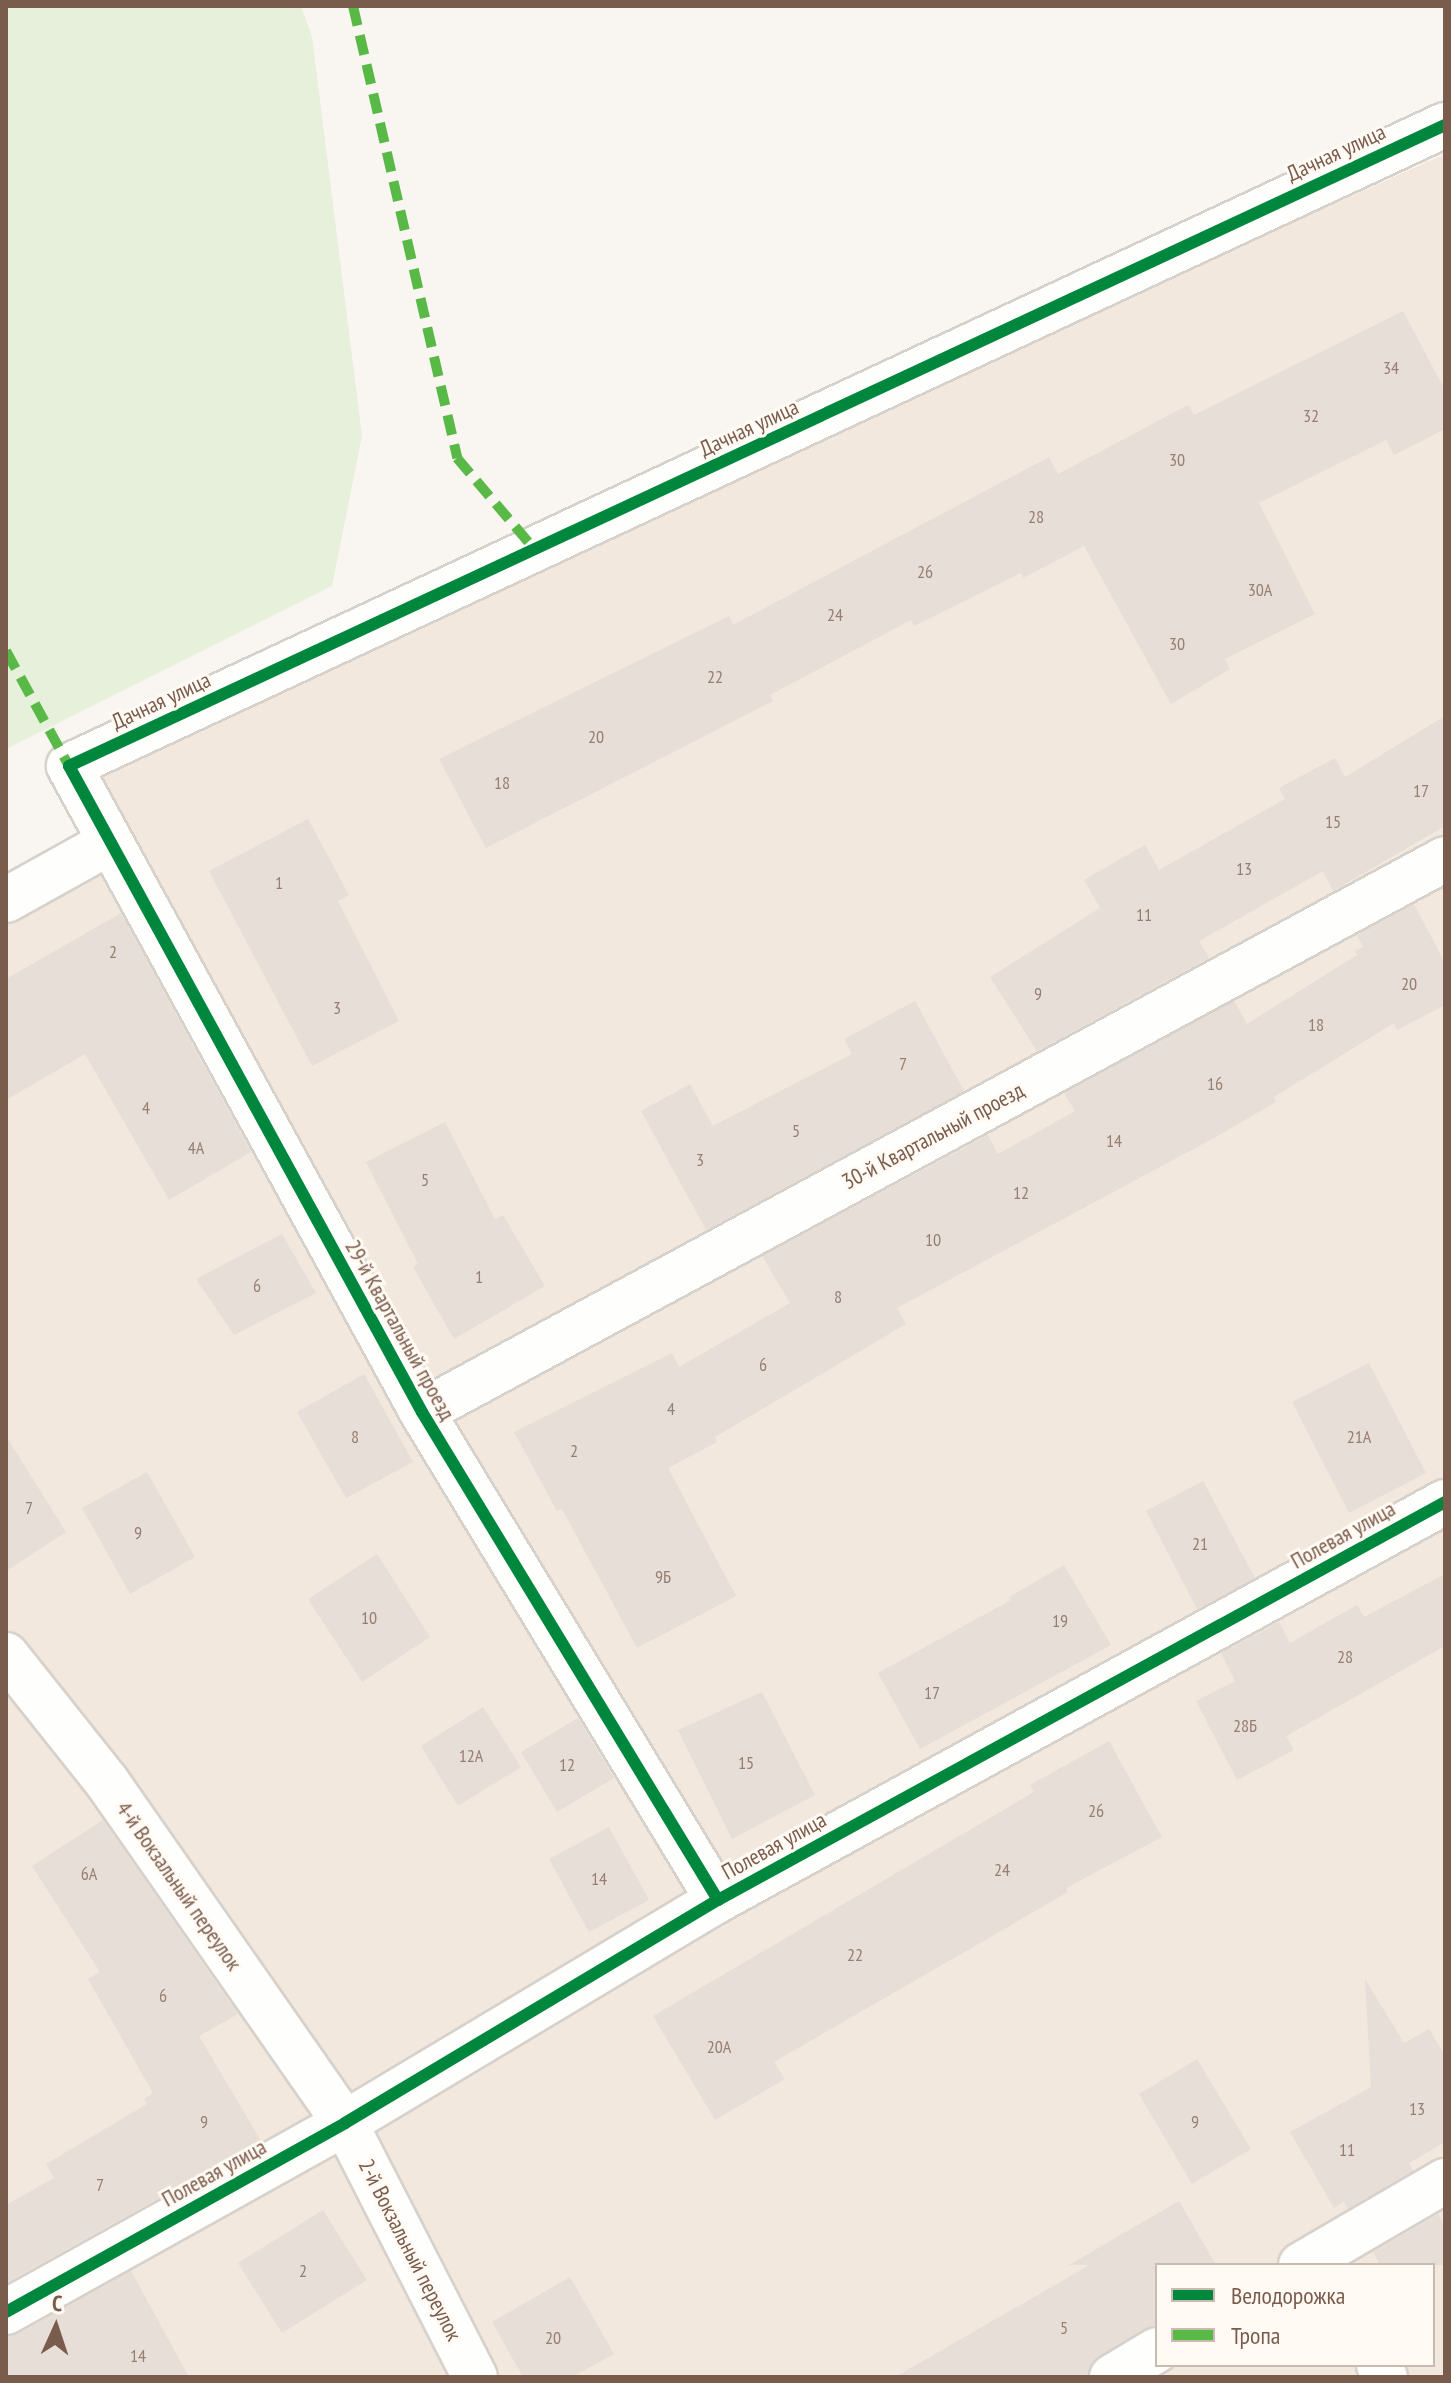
<!DOCTYPE html>
<meta charset="utf-8">
<style>
body{margin:0}
#map{position:relative;width:1451px;height:2383px;overflow:hidden;background:#f9f5f0;font-family:"PT Sans Narrow",sans-serif}
div>[style]{position:absolute}
.residential>*{inset:0;background:#f2e8de}
.green>*{inset:0;background:#e7f0db}
.building>*{inset:0;background:#e6ded7}
.roads{filter:drop-shadow(2px 0 #d7d1cb) drop-shadow(-2px 0 #d7d1cb) drop-shadow(0 2px #d7d1cb) drop-shadow(0 -2px #d7d1cb)}
.minor>*{height:44px;margin:-22px;padding:0 22px;transform-origin:22px;border-radius:22px;background:#fefefd}
.quiet>*{height:10px;margin-top:-5px;transform-origin:0;background:repeating-linear-gradient(90deg,#58b947 0 20px,transparent 0 30px)}
.cycleway>*{height:12px;margin:-6px;padding:0 6px;transform-origin:6px;border-radius:6px;background:#00873e}
span{translate:-50% -50%;white-space:nowrap;text-align:center;line-height:1.15;-webkit-text-stroke:6px #fffaf3;paint-order:stroke}
.number-label{font-size:18px;color:#977e72}
.number-label span{-webkit-text-stroke-width:0}
.street-label{font-size:22px;color:#7a5c4d}
.frame{position:absolute;inset:0;border:8px solid #7a5c4d;pointer-events:none}
.legend{position:absolute;left:1155px;top:2263px;width:280px;height:104px;box-sizing:border-box;background:#fffaf3;border:2px solid #cabbb1;margin:0;padding:10px 14px;list-style:none;font-size:24px;color:#7a5c4d}
.legend li{display:flex;align-items:center;gap:16px;height:40px}
.legend b{width:40px;border:2px solid #cabbb1}
.north{position:absolute;left:16px;top:2287px;width:80px;height:80px;-webkit-text-stroke:6px #fffaf3;paint-order:stroke;rotate:3deg;font-size:22px;font-weight:700;line-height:32px;text-align:center;color:#7a5c4d}
.north::after{content:'';display:block;margin:auto;width:28px;height:36px;background:#7a5c4d;clip-path:polygon(50% 0,100% 100%,50% 72%,0 100%)}
</style>
<div id="map">
<div class="residential">
<div style="clip-path:polygon(evenodd,1445px 154px,1445px 2377px,6px 2377px,6px 909px,120px 849px,78px 770px,1445px 154px,1157px 2265px,1433px 2265px,1433px 2365px,1157px 2365px,1157px 2265px)"></div>
</div>
<div class="green">
<div style="clip-path:polygon(6px 6px,301px 6px,312px 37px,362px 436px,332px 586px,6px 749px)"></div>
</div>
<div class="building">
<div style="clip-path:polygon(1403px 311px,1445px 390px,1445px 429px,1394px 455px,1386px 440px,1259px 503px,1315px 614px,1225px 659px,1230px 669px,1171px 704px,1084px 546px,1023px 578px,1021px 573px,914px 626px,911px 620px,770px 695px,773px 701px,486px 848px,439px 759px,729px 616px,733px 625px,1049px 457px,1058px 474px,1188px 405px,1194px 415px)"></div>
<div style="clip-path:polygon(1445px 716px,1445px 826px,1333px 891px,1323px 871px,1199px 941px,1209px 958px,1037px 1051px,990px 977px,1100px 908px,1084px 880px,1145px 845px,1159px 870px,1285px 799px,1279px 788px,1335px 758px,1345px 777px)"></div>
<div style="clip-path:polygon(308px 819px,349px 895px,338px 901px,399px 1021px,312px 1066px,209px 871px)"></div>
<div style="clip-path:polygon(1414px 904px,1445px 963px,1445px 1005px,1397px 1030px,1394px 1023px,1274px 1097px,1276px 1102px,1214px 1138px,897px 1308px,906px 1324px,715px 1437px,717px 1442px,668px 1468px,736px 1596px,637px 1648px,562px 1509px,557px 1511px,514px 1432px,672px 1353px,679px 1367px,790px 1303px,762px 1256px,988px 1135px,998px 1154px,1075px 1111px,1064px 1093px,1234px 1001px,1247px 1024px,1357px 955px,1355px 951px,1363px 947px,1357px 935px)"></div>
<div style="clip-path:polygon(121px 913px,251px 1152px,169px 1200px,85px 1054px,6px 1100px,6px 979px)"></div>
<div style="clip-path:polygon(915px 1001px,964px 1091px,706px 1230px,641px 1111px,690px 1084px,713px 1126px,852px 1054px,844px 1039px)"></div>
<div style="clip-path:polygon(445px 1122px,495px 1219px,503px 1215px,545px 1286px,454px 1339px,413px 1267px,418px 1264px,366px 1162px)"></div>
<div style="clip-path:polygon(282px 1234px,316px 1293px,234px 1335px,196px 1279px)"></div>
<div style="clip-path:polygon(1369px 1363px,1426px 1473px,1349px 1513px,1292px 1402px)"></div>
<div style="clip-path:polygon(364px 1374px,413px 1462px,346px 1498px,297px 1412px)"></div>
<div style="clip-path:polygon(6px 1436px,66px 1532px,6px 1571px)"></div>
<div style="clip-path:polygon(147px 1472px,195px 1557px,130px 1594px,82px 1508px)"></div>
<div style="clip-path:polygon(1203px 1481px,1255px 1578px,1197px 1609px,1146px 1511px)"></div>
<div style="clip-path:polygon(377px 1554px,430px 1637px,362px 1682px,308px 1599px)"></div>
<div style="clip-path:polygon(1064px 1565px,1111px 1645px,920px 1749px,878px 1673px,1011px 1600px,1009px 1597px)"></div>
<div style="clip-path:polygon(1445px 1574px,1445px 1646px,1286px 1736px,1294px 1750px,1237px 1780px,1196px 1701px,1235px 1681px,1221px 1653px,1279px 1622px,1290px 1643px,1357px 1605px,1364px 1617px)"></div>
<div style="clip-path:polygon(762px 1692px,815px 1795px,732px 1839px,678px 1730px)"></div>
<div style="clip-path:polygon(483px 1707px,521px 1767px,458px 1806px,421px 1746px)"></div>
<div style="clip-path:polygon(578px 1718px,614px 1778px,557px 1812px,521px 1752px)"></div>
<div style="clip-path:polygon(1109px 1741px,1162px 1837px,1066px 1888px,1068px 1892px,774px 2062px,785px 2079px,715px 2120px,653px 2016px,1034px 1792px,1030px 1785px)"></div>
<div style="clip-path:polygon(103px 1820px,238px 2014px,199px 2036px,261px 2141px,6px 2283px,6px 2205px,54px 2178px,46px 2164px,147px 2104px,144px 2099px,153px 2093px,88px 1979px,100px 1972px,32px 1866px)"></div>
<div style="clip-path:polygon(609px 1827px,649px 1900px,589px 1932px,549px 1859px)"></div>
<div style="clip-path:polygon(1365px 1979px,1404px 2043px,1429px 2029px,1445px 2056px,1445px 2142px,1409px 2163px,1413px 2171px,1348px 2209px,1344px 2202px,1334px 2208px,1290px 2132px,1371px 2087px)"></div>
<div style="clip-path:polygon(1197px 2059px,1251px 2149px,1192px 2184px,1139px 2094px)"></div>
<div style="clip-path:polygon(1179px 2201px,1216px 2265px,1157px 2265px,1157px 2325px,1144px 2329px,1099px 2356px,1091px 2364px,1087px 2377px,895px 2377px,1090px 2265px,1069px 2265px)"></div>
<div style="clip-path:polygon(323px 2210px,367px 2280px,282px 2333px,238px 2263px)"></div>
<div style="clip-path:polygon(1438px 2214px,1445px 2226px,1445px 2265px,1380px 2265px,1373px 2252px)"></div>
<div style="clip-path:polygon(131px 2271px,189px 2377px,6px 2377px,6px 2337px,18px 2334px)"></div>
<div style="clip-path:polygon(570px 2277px,614px 2354px,572px 2377px,523px 2377px,492px 2322px)"></div>
</div>
<div class="roads">
<div class="minor">
<div style="left:6px;top:900px;width:119px;rotate:-29.1deg"></div>
<div style="left:422px;top:1412px;width:1163px;rotate:-28.39deg"></div>
<div style="left:6px;top:1655px;width:162px;rotate:51.5deg"></div>
<div style="left:107px;top:1782px;width:416px;rotate:55.1deg"></div>
<div style="left:345px;top:2123px;width:285px;rotate:62.9deg"></div>
<div style="left:718px;top:1900px;width:571px;rotate:-121.24deg"></div>
<div style="left:422px;top:1412px;width:736px;rotate:-118.65deg"></div>
<div style="left:69px;top:766px;width:1518px;rotate:-24.98deg"></div>
<div style="left:1301px;top:2265px;width:167px;rotate:-30.3deg"></div>
<div style="left:6px;top:2312px;width:388px;rotate:-29.1deg"></div>
<div style="left:345px;top:2123px;width:435px;rotate:-30.9deg"></div>
<div style="left:718px;top:1900px;width:829px;rotate:-28.7deg"></div>
<div style="left:1379px;top:2365px;width:13px;rotate:63deg"></div>
<div style="left:1112px;top:2377px;width:52px;rotate:-31deg"></div>
</div>
</div>
<div class="quiet">
<div style="left:353px;top:6px;width:464px;rotate:77deg"></div>
<div style="left:457px;top:458px;width:121px;rotate:49.7deg"></div>
<div style="left:6px;top:651px;width:131px;rotate:61.3deg"></div>
</div>
<div class="cycleway">
<div style="left:718px;top:1900px;width:571px;rotate:-121.24deg"></div>
<div style="left:422px;top:1412px;width:736px;rotate:-118.65deg"></div>
<div style="left:69px;top:766px;width:1518px;rotate:-24.98deg"></div>
<div style="left:6px;top:2312px;width:388px;rotate:-29.1deg"></div>
<div style="left:345px;top:2123px;width:435px;rotate:-30.9deg"></div>
<div style="left:718px;top:1900px;width:829px;rotate:-28.7deg"></div>
</div>
<div class="number-label">
<span style="left:1391px;top:368px">34</span>
<span style="left:1311px;top:416px">32</span>
<span style="left:1177px;top:460px">30</span>
<span style="left:1036px;top:517px">28</span>
<span style="left:925px;top:572px">26</span>
<span style="left:1260px;top:590px">30А</span>
<span style="left:835px;top:615px">24</span>
<span style="left:1177px;top:644px">30</span>
<span style="left:715px;top:677px">22</span>
<span style="left:596px;top:737px">20</span>
<span style="left:502px;top:783px">18</span>
<span style="left:1421px;top:791px">17</span>
<span style="left:1333px;top:822px">15</span>
<span style="left:1244px;top:869px">13</span>
<span style="left:279px;top:883px">1</span>
<span style="left:1144px;top:915px">11</span>
<span style="left:113px;top:952px">2</span>
<span style="left:1409px;top:984px">20</span>
<span style="left:1038px;top:994px">9</span>
<span style="left:337px;top:1008px">3</span>
<span style="left:1316px;top:1025px">18</span>
<span style="left:903px;top:1064px">7</span>
<span style="left:1215px;top:1084px">16</span>
<span style="left:146px;top:1108px">4</span>
<span style="left:796px;top:1131px">5</span>
<span style="left:1114px;top:1141px">14</span>
<span style="left:196px;top:1148px">4А</span>
<span style="left:700px;top:1160px">3</span>
<span style="left:425px;top:1180px">5</span>
<span style="left:1021px;top:1193px">12</span>
<span style="left:933px;top:1240px">10</span>
<span style="left:479px;top:1277px">1</span>
<span style="left:257px;top:1286px">6</span>
<span style="left:838px;top:1297px">8</span>
<span style="left:763px;top:1365px">6</span>
<span style="left:671px;top:1409px">4</span>
<span style="left:355px;top:1437px">8</span>
<span style="left:1359px;top:1437px">21А</span>
<span style="left:574px;top:1451px">2</span>
<span style="left:29px;top:1508px">7</span>
<span style="left:138px;top:1533px">9</span>
<span style="left:1200px;top:1544px">21</span>
<span style="left:663px;top:1577px">9Б</span>
<span style="left:369px;top:1618px">10</span>
<span style="left:1060px;top:1621px">19</span>
<span style="left:1345px;top:1657px">28</span>
<span style="left:932px;top:1693px">17</span>
<span style="left:1245px;top:1726px">28Б</span>
<span style="left:471px;top:1756px">12А</span>
<span style="left:746px;top:1763px">15</span>
<span style="left:567px;top:1765px">12</span>
<span style="left:1096px;top:1811px">26</span>
<span style="left:1002px;top:1870px">24</span>
<span style="left:89px;top:1874px">6А</span>
<span style="left:599px;top:1879px">14</span>
<span style="left:855px;top:1955px">22</span>
<span style="left:163px;top:1996px">6</span>
<span style="left:719px;top:2047px">20А</span>
<span style="left:1417px;top:2109px">13</span>
<span style="left:204px;top:2122px">9</span>
<span style="left:1195px;top:2122px">9</span>
<span style="left:1347px;top:2150px">11</span>
<span style="left:100px;top:2185px">7</span>
<span style="left:303px;top:2271px">2</span>
<span style="left:1064px;top:2328px">5</span>
<span style="left:553px;top:2338px">20</span>
<span style="left:138px;top:2356px">14</span>
</div>
<div class="street-label">
<span style="left:1336px;top:153px;rotate:-25deg">Дачная улица</span>
<span style="left:749px;top:428px;rotate:-25deg">Дачная улица</span>
<span style="left:161px;top:701px;rotate:-25deg">Дачная улица</span>
<span style="left:933px;top:1136px;rotate:-28deg">30-й Квартальный проезд</span>
<span style="left:400px;top:1330px;rotate:61deg">29-й Квартальный проезд</span>
<span style="left:1343px;top:1535px;rotate:-29deg">Полевая улица</span>
<span style="left:774px;top:1846px;rotate:-29deg">Полевая улица</span>
<span style="left:179px;top:1886px;rotate:55deg">4-й Вокзальный переулок</span>
<span style="left:214px;top:2173px;rotate:-29deg">Полевая улица</span>
<span style="left:410px;top:2250px;rotate:63deg">2-й Вокзальный переулок</span>
</div>
<div class="frame"></div>
<ul class="legend">
<li><b style="height:10px;background:#00873e"></b>Велодорожка</li>
<li><b style="height:10px;background:#58b947"></b>Тропа</li>
</ul>
<div class="north">С</div>
</div>
